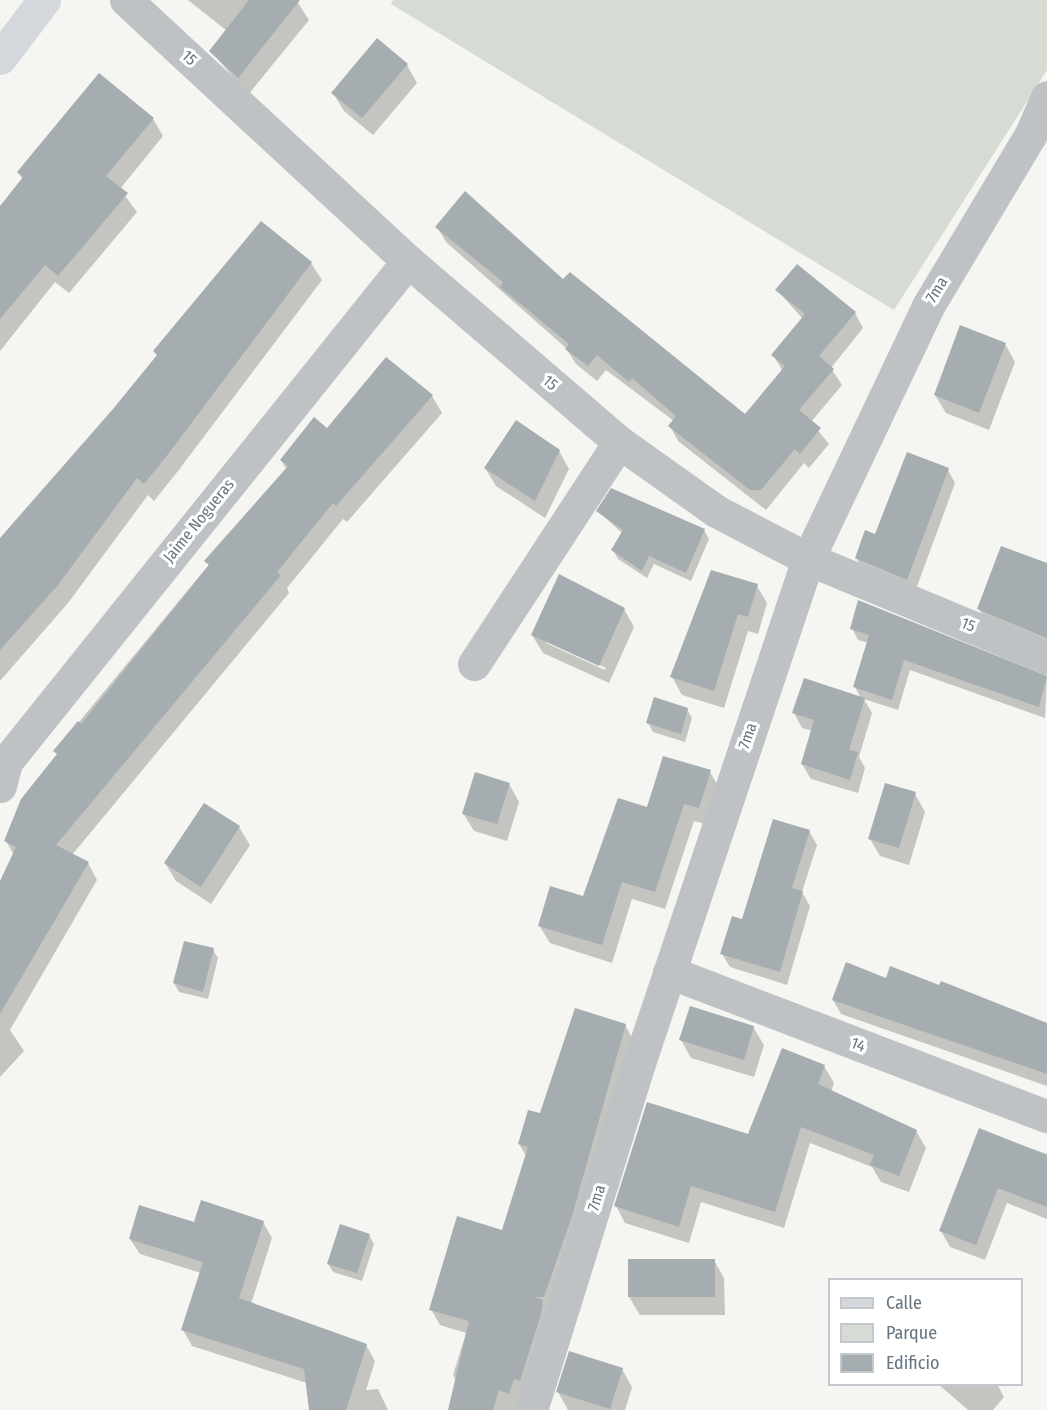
<!DOCTYPE html>
<style>
body{margin:0}
#map{position:relative;width:1047px;height:1410px;overflow:hidden;background:#f5f5f1;font-family:"Fira Sans Condensed",sans-serif}
div>[style]{position:absolute}
.green>*{inset:0;background:#d6dbd3}
.shadow>*{inset:0;background:#0003}
.building>*{inset:0;background:#a5adb1}
.minor>*{height:33px;margin:-16.5px;padding:0 16.5px;transform-origin:16.5px;border-radius:16.5px;background:#bec2c5}
.secondary>*{height:33px;margin:-16.5px;padding:0 16.5px;transform-origin:16.5px;border-radius:16.5px;background:#d4d8dc}
span{translate:-50% -50%;white-space:nowrap;text-align:center;line-height:1.15;-webkit-text-stroke:6px #fff;paint-order:stroke}
.street-label{font-size:16px;color:#667580}
.legend{position:absolute;left:828px;top:1278px;width:195px;height:108px;box-sizing:border-box;background:#fff;border:2px solid #c2c8cc;margin:0;padding:8px 10px;list-style:none;font-size:18px;color:#667580}
.legend li{display:flex;align-items:center;gap:12px;height:30px}
.legend b{width:30px;border:2px solid #c2c8cc}
</style>
<div id="map">
<div class="green">
<div style="clip-path:polygon(393px 0,1047px 0,1047px 70px,894px 310px,391px 4px)"></div>
</div>
<div class="shadow">
<div style="clip-path:polygon(188px 0,296px 0,309px 20px,248px 95px,211px 51px,227px 31px)"></div>
<div style="clip-path:polygon(407px 65px,417px 83px,373px 135px,344px 111px,333px 93px)"></div>
<div style="clip-path:polygon(153px 119px,163px 136px,120px 189px,137px 212px,69px 293px,55px 282px,0 351px,0 208px,23px 180px,18px 172px)"></div>
<div style="clip-path:polygon(437px 227px,563px 281px,746px 416px,782px 370px,773px 355px,803px 319px,777px 290px,855px 313px,863px 328px,831px 368px,842px 385px,811px 422px,829px 444px,809px 468px,804px 463px,766px 510px,678px 441px,670px 426px,674px 421px,606px 370px,597px 381px,576px 364px,566px 348px,446px 242px)"></div>
<div style="clip-path:polygon(311px 263px,322px 280px,178px 471px,154px 501px,148px 495px,68px 603px,0 681px,0 539px,114px 410px,158px 357px,155px 351px)"></div>
<div style="clip-path:polygon(1005px 344px,1015px 362px,989px 430px,946px 413px,935px 395px)"></div>
<div style="clip-path:polygon(432px 396px,442px 413px,347px 522px,343px 519px,287px 588px,289px 593px,72px 855px,88px 863px,97px 880px,10px 1030px,24px 1051px,0 1077px,0 882px,14px 855px,6px 841px,58px 756px,55px 751px,287px 470px,281px 460px,327px 430px)"></div>
<div style="clip-path:polygon(559px 451px,569px 469px,545px 518px,496px 486px,485px 468px)"></div>
<div style="clip-path:polygon(948px 470px,955px 483px,915px 592px,864px 571px,856px 558px)"></div>
<div style="clip-path:polygon(598px 511px,704px 530px,709px 539px,691px 581px,654px 564px,647px 578px,618px 559px,613px 550px,622px 533px)"></div>
<div style="clip-path:polygon(1047px 570px,1047px 648px,986px 621px,979px 609px)"></div>
<div style="clip-path:polygon(757px 586px,767px 603px,758px 634px,748px 631px,724px 708px,682px 695px,672px 677px)"></div>
<div style="clip-path:polygon(evenodd,624px 609px,634px 627px,609px 683px,543px 653px,532px 635px,624px 609px,546px 640px,606px 668px,605px 670px,546px 643px,546px 640px)"></div>
<div style="clip-path:polygon(909px 626px,1047px 676px,1045px 718px,910px 670px,898px 710px,864px 699px,872px 713px,859px 757px,865px 768px,858px 793px,811px 779px,802px 764px,812px 731px,802px 728px,794px 713px,861px 698px,855px 687px,868px 643px,858px 640px,852px 628px)"></div>
<div style="clip-path:polygon(687px 709px,692px 718px,685px 742px,653px 732px,648px 723px)"></div>
<div style="clip-path:polygon(710px 772px,720px 789px,709px 825px,694px 821px,665px 909px,632px 899px,612px 963px,550px 943px,539px 925px,584px 898px,648px 809px)"></div>
<div style="clip-path:polygon(509px 784px,519px 802px,507px 841px,474px 831px,463px 813px)"></div>
<div style="clip-path:polygon(915px 794px,925px 812px,909px 865px,880px 856px,870px 839px)"></div>
<div style="clip-path:polygon(204px 805px,239px 827px,250px 845px,211px 904px,176px 881px,165px 863px)"></div>
<div style="clip-path:polygon(809px 831px,817px 845px,802px 892px,810px 906px,787px 985px,730px 967px,722px 954px)"></div>
<div style="clip-path:polygon(213px 950px,218px 958px,208px 999px,179px 992px,174px 983px)"></div>
<div style="clip-path:polygon(833px 1000px,1047px 1029px,1047px 1086px,841px 1014px)"></div>
<div style="clip-path:polygon(625px 1025px,634px 1041px,518px 1410px,452px 1410px,457px 1383px,453px 1375px,466px 1333px,440px 1325px,431px 1309px,502px 1232px,526px 1156px,519px 1144px)"></div>
<div style="clip-path:polygon(753px 1027px,764px 1045px,754px 1077px,691px 1058px,681px 1040px)"></div>
<div style="clip-path:polygon(824px 1066px,834px 1083px,831px 1092px,916px 1131px,926px 1148px,909px 1192px,881px 1182px,872px 1167px,810px 1143px,784px 1228px,701px 1202px,689px 1243px,625px 1223px,616px 1206px,749px 1136px)"></div>
<div style="clip-path:polygon(979px 1130px,1047px 1154px,1047px 1219px,1007px 1203px,985px 1260px,950px 1247px,941px 1231px)"></div>
<div style="clip-path:polygon(263px 1222px,272px 1238px,251px 1304px,366px 1345px,375px 1361px,366px 1390px,378px 1389px,388px 1410px,311px 1410px,307px 1383px,192px 1346px,183px 1330px,201px 1273px,140px 1254px,130px 1239px,195px 1224px)"></div>
<div style="clip-path:polygon(369px 1235px,374px 1244px,362px 1281px,333px 1272px,328px 1264px)"></div>
<div style="clip-path:polygon(714px 1260px,724px 1278px,725px 1315px,640px 1315px,629px 1297px)"></div>
<div style="clip-path:polygon(622px 1369px,632px 1387px,625px 1410px,568px 1410px,558px 1392px)"></div>
<div style="clip-path:polygon(997px 1384px,1004px 1397px,993px 1410px,968px 1410px,938px 1384px)"></div>
</div>
<div class="building">
<div style="clip-path:polygon(249px 0,300px 0,238px 78px,209px 51px)"></div>
<div style="clip-path:polygon(377px 38px,408px 64px,362px 118px,331px 93px)"></div>
<div style="clip-path:polygon(99px 73px,154px 118px,106px 176px,128px 193px,58px 276px,45px 265px,0 319px,0 206px,23px 177px,17px 172px)"></div>
<div style="clip-path:polygon(465px 191px,563px 279px,570px 272px,745px 414px,785px 366px,771px 355px,805px 314px,775px 290px,797px 264px,856px 312px,819px 356px,834px 369px,799px 410px,821px 428px,800px 454px,795px 449px,761px 490px,750px 490px,668px 426px,676px 416px,632px 378px,629px 382px,597px 355px,588px 366px,565px 349px,569px 344px,500px 287px,503px 282px,435px 227px)"></div>
<div style="clip-path:polygon(261px 221px,312px 262px,169px 453px,144px 484px,137px 478px,58px 585px,0 650px,0 538px,113px 409px,157px 355px,153px 351px)"></div>
<div style="clip-path:polygon(960px 325px,1006px 343px,979px 413px,934px 395px)"></div>
<div style="clip-path:polygon(386px 357px,433px 395px,336px 506px,333px 503px,277px 572px,281px 575px,56px 845px,89px 862px,0 1014px,0 881px,16px 847px,4px 841px,21px 799px,57px 754px,53px 751px,78px 721px,81px 724px,209px 565px,204px 561px,288px 466px,280px 460px,314px 417px,327px 428px)"></div>
<div style="clip-path:polygon(516px 420px,560px 450px,535px 501px,484px 468px)"></div>
<div style="clip-path:polygon(907px 452px,949px 468px,907px 580px,855px 558px,865px 530px,875px 534px)"></div>
<div style="clip-path:polygon(611px 488px,705px 529px,686px 573px,649px 556px,642px 571px,611px 550px,623px 530px,596px 511px)"></div>
<div style="clip-path:polygon(1001px 546px,1047px 563px,1047px 638px,977px 609px)"></div>
<div style="clip-path:polygon(711px 570px,758px 584px,748px 617px,738px 614px,714px 691px,670px 677px)"></div>
<div style="clip-path:polygon(559px 574px,625px 608px,599px 666px,531px 635px)"></div>
<div style="clip-path:polygon(858px 600px,1047px 676px,1039px 707px,904px 660px,892px 700px,853px 687px,869px 635px,850px 629px)"></div>
<div style="clip-path:polygon(804px 678px,865px 698px,849px 750px,858px 752px,850px 780px,801px 764px,814px 720px,792px 713px)"></div>
<div style="clip-path:polygon(654px 697px,688px 708px,681px 734px,646px 723px)"></div>
<div style="clip-path:polygon(663px 756px,711px 770px,699px 808px,684px 804px,655px 892px,622px 882px,602px 945px,538px 926px,550px 886px,583px 896px,618px 798px,647px 807px)"></div>
<div style="clip-path:polygon(475px 772px,510px 783px,497px 824px,462px 814px)"></div>
<div style="clip-path:polygon(885px 783px,916px 792px,899px 848px,868px 839px)"></div>
<div style="clip-path:polygon(204px 803px,240px 826px,201px 887px,164px 863px)"></div>
<div style="clip-path:polygon(773px 819px,810px 830px,792px 888px,803px 891px,780px 972px,720px 954px,732px 916px,742px 919px)"></div>
<div style="clip-path:polygon(184px 941px,214px 948px,203px 992px,173px 983px)"></div>
<div style="clip-path:polygon(846px 962px,886px 978px,890px 966px,939px 985px,941px 981px,1047px 1023px,1047px 1074px,832px 1000px)"></div>
<div style="clip-path:polygon(690px 1006px,754px 1026px,744px 1060px,679px 1040px)"></div>
<div style="clip-path:polygon(575px 1008px,626px 1024px,572px 1216px,544px 1297px,535px 1297px,543px 1300px,541px 1314px,520px 1381px,514px 1379px,509px 1394px,499px 1390px,493px 1410px,448px 1410px,469px 1321px,429px 1310px,457px 1216px,502px 1230px,528px 1147px,518px 1144px,528px 1110px,540px 1113px)"></div>
<div style="clip-path:polygon(782px 1048px,825px 1065px,818px 1084px,917px 1130px,899px 1176px,870px 1165px,874px 1155px,801px 1127px,775px 1212px,691px 1186px,679px 1227px,614px 1206px,647px 1102px,748px 1134px)"></div>
<div style="clip-path:polygon(979px 1128px,1047px 1155px,1047px 1207px,998px 1188px,976px 1245px,939px 1231px)"></div>
<div style="clip-path:polygon(201px 1200px,264px 1221px,239px 1298px,367px 1344px,346px 1410px,309px 1410px,304px 1369px,181px 1330px,203px 1262px,129px 1239px,139px 1205px,194px 1222px)"></div>
<div style="clip-path:polygon(340px 1224px,370px 1234px,357px 1273px,327px 1264px)"></div>
<div style="clip-path:polygon(628px 1259px,715px 1259px,715px 1297px,628px 1297px)"></div>
<div style="clip-path:polygon(569px 1351px,623px 1368px,610px 1409px,556px 1392px)"></div>
</div>
<div class="minor">
<div style="left:126px;top:0;width:384px;rotate:42.8deg"></div>
<div style="left:408px;top:261px;width:278px;rotate:40.6deg"></div>
<div style="left:619px;top:442px;width:119px;rotate:35.4deg"></div>
<div style="left:716px;top:511px;width:104px;rotate:27.6deg"></div>
<div style="left:808px;top:559px;width:259px;rotate:22.5deg"></div>
<div style="left:474px;top:664px;width:265px;rotate:-56.8deg"></div>
<div style="left:0;top:786px;width:25px;rotate:-76deg"></div>
<div style="left:6px;top:762px;width:642px;rotate:-51.26deg"></div>
<div style="left:669px;top:972px;width:404px;rotate:20.9deg"></div>
<div style="left:531px;top:1410px;width:363px;rotate:-72.7deg"></div>
<div style="left:639px;top:1063px;width:532px;rotate:-71.46deg"></div>
<div style="left:808px;top:559px;width:280px;rotate:-64.6deg"></div>
<div style="left:928px;top:306px;width:200px;rotate:-59.1deg"></div>
<div style="left:1031px;top:134px;width:40px;rotate:-66.6deg"></div>
</div>
<div class="secondary">
<div style="left:0;top:58px;width:73px;rotate:-52.8deg"></div>
</div>
<div class="street-label">
<span style="left:189px;top:58px;rotate:43deg">15</span>
<span style="left:937px;top:290px;rotate:-59deg">7ma</span>
<span style="left:550px;top:383px;rotate:41deg">15</span>
<span style="left:199px;top:521px;rotate:-51deg">Jaime Nogueras</span>
<span style="left:968px;top:625px;rotate:22deg">15</span>
<span style="left:748px;top:736px;rotate:-71deg">7ma</span>
<span style="left:858px;top:1045px;rotate:21deg">14</span>
<span style="left:597px;top:1198px;rotate:-73deg">7ma</span>
</div>
<ul class="legend">
<li><b style="height:8px;background:#d4d8dc"></b>Calle</li>
<li><b style="height:16px;background:#d6dbd3"></b>Parque</li>
<li><b style="height:16px;background:#a5adb1"></b>Edificio</li>
</ul>
</div>
